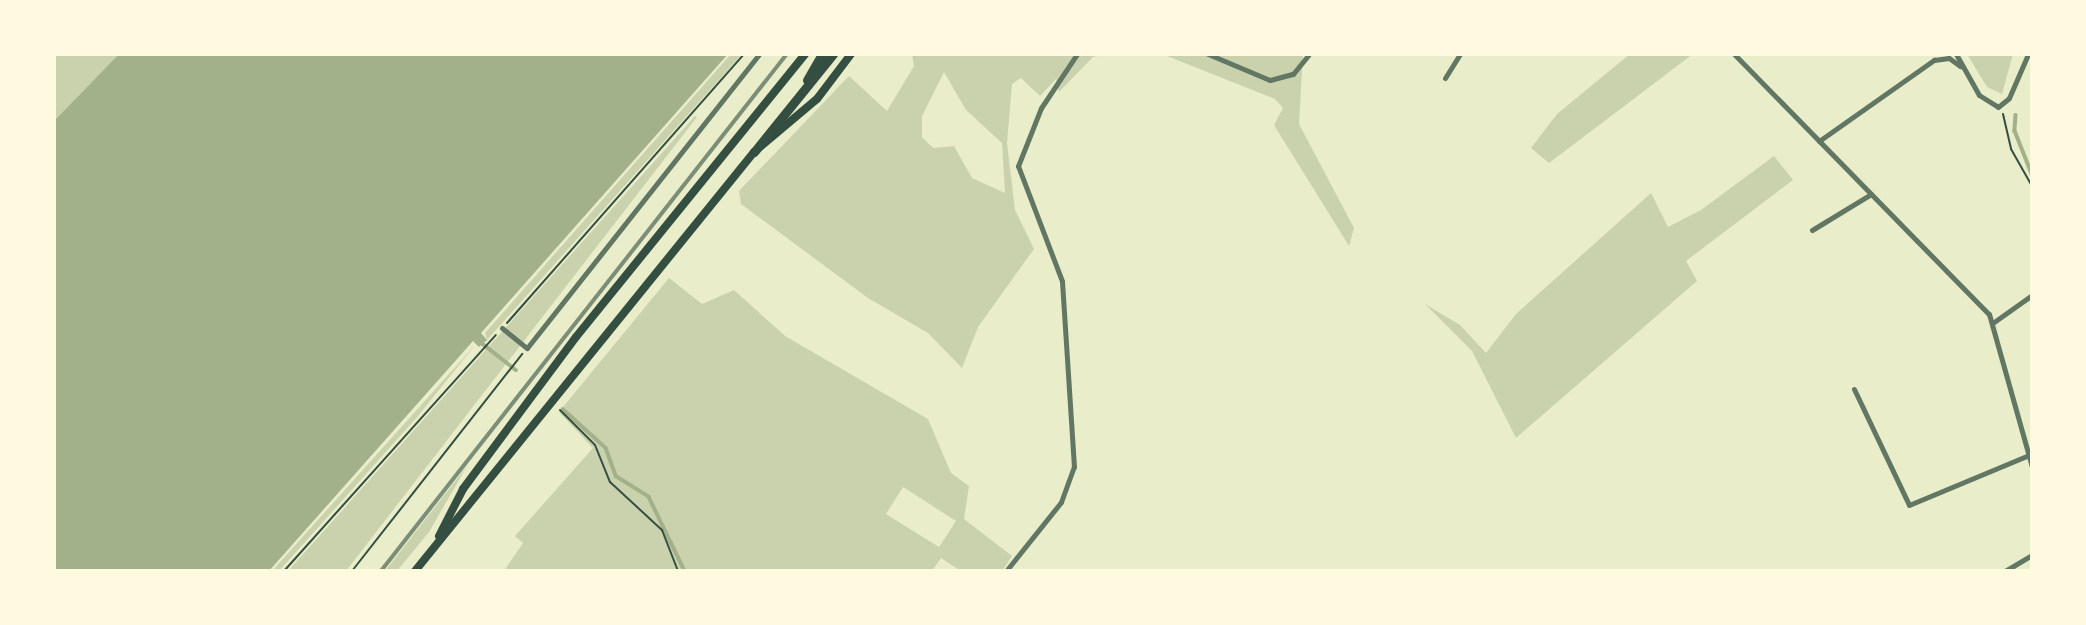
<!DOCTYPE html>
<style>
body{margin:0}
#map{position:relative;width:2086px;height:625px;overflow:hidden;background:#e9edc9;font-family:"Fira Sans Condensed",sans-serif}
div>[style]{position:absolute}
.green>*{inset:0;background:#cad2ad}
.water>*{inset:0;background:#a3b18a}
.stream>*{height:3.5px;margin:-1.75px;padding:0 1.75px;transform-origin:1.75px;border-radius:1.75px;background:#a3b18a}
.path>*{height:2px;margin:-1px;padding:0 1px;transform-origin:1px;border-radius:1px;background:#344e41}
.minor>*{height:5px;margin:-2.5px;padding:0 2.5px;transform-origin:2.5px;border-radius:2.5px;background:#617663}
.primary>*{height:8px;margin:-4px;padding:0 4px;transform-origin:4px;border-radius:4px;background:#344e41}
.trunk>*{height:9px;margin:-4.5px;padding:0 4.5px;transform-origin:4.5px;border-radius:4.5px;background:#344e41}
.rail>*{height:3.5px;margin:-1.75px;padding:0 1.75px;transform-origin:1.75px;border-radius:1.75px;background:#7c8e77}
span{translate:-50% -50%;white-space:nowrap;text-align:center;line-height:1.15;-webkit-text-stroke:6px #fefae0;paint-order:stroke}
.frame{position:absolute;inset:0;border:56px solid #fefae0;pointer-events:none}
</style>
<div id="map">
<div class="green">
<div style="clip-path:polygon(54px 54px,119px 54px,54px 121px)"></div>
<div style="clip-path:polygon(731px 54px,742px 54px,487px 340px,485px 333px)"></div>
<div style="clip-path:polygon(evenodd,912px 54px,1107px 54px,1093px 57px,1059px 92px,1056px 79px,1040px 96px,1021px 78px,1012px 84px,1007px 143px,1015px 210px,1034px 249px,978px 327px,962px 368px,928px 333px,868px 298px,741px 204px,739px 191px,849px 76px,887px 111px,914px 66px,912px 54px,944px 72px,966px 110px,1002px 143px,1005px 193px,972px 178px,954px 146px,933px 148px,922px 137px,922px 116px,944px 72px)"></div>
<div style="clip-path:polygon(1162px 54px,1303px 54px,1299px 124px,1354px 228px,1349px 246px,1274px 125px,1283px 108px,1275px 99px)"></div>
<div style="clip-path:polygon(1630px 54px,1693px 54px,1549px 163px,1531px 148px,1557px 114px)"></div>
<div style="clip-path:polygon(1967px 54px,2013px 54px,2002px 94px,1987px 87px)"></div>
<div style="clip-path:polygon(697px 117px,346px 571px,288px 571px,695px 116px)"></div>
<div style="clip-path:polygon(1774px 156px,1793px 180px,1686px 261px,1697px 281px,1516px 438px,1472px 351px,1425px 304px,1460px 325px,1486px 353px,1516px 314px,1651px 193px,1668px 227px,1701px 210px)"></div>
<div style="clip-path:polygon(evenodd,669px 278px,702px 304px,734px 290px,785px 336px,928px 419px,951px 473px,969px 486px,964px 519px,1012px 556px,1002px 571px,961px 571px,941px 558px,932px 571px,504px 571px,523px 543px,515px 536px,593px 448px,559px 412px,669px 278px,903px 487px,956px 521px,939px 547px,886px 514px,903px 487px)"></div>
<div style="clip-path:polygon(476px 344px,418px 416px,279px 571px,272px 571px)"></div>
<div style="clip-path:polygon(467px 466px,429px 532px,397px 571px,385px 571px)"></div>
</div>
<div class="water">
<div style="clip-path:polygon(119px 54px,728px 54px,481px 333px,487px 340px,479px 347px,473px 341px,269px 571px,54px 571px,54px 121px)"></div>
</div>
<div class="stream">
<div style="left:2016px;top:115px;width:16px;rotate:94deg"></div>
<div style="left:2015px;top:131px;width:46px;rotate:68.4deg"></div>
<div style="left:479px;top:341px;width:47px;rotate:38.1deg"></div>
<div style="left:563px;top:409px;width:58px;rotate:42.2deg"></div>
<div style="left:606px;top:448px;width:30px;rotate:70deg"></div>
<div style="left:616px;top:476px;width:39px;rotate:32deg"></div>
<div style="left:649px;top:497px;width:82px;rotate:64.1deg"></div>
</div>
<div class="path">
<div style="left:2003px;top:114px;width:36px;rotate:77deg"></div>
<div style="left:2011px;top:149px;width:43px;rotate:60.4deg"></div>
<div style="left:507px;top:323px;width:359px;rotate:-48.6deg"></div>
<div style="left:560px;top:410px;width:49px;rotate:45deg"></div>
<div style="left:595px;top:445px;width:40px;rotate:68deg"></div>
<div style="left:610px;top:482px;width:71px;rotate:42.7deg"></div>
<div style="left:662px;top:530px;width:44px;rotate:68.7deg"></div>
<div style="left:284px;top:571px;width:317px;rotate:-48.1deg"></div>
<div style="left:352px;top:571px;width:276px;rotate:-51.9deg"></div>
</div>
<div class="minor">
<div style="left:1208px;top:54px;width:67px;rotate:22.8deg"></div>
<div style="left:1270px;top:80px;width:24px;rotate:-15deg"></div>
<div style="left:1293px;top:74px;width:26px;rotate:-51deg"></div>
<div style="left:1734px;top:54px;width:364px;rotate:45.6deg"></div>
<div style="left:1989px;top:314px;width:159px;rotate:74.3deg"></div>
<div style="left:1956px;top:54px;width:47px;rotate:60.7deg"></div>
<div style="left:1979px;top:95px;width:22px;rotate:32deg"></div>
<div style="left:1998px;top:107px;width:14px;rotate:-39deg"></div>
<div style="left:2009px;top:98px;width:48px;rotate:-66.6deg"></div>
<div style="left:1445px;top:78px;width:28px;rotate:-58deg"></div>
<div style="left:1819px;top:141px;width:141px;rotate:-35.2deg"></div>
<div style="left:1934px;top:60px;width:15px;rotate:-8deg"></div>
<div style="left:1949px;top:58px;width:14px;rotate:36deg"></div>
<div style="left:1812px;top:230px;width:69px;rotate:-31.4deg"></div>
<div style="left:1994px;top:322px;width:47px;rotate:-35.4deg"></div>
<div style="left:502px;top:328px;width:32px;rotate:39deg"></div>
<div style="left:527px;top:348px;width:375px;rotate:-51.7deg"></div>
<div style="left:1854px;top:389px;width:128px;rotate:64.6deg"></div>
<div style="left:1909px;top:505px;width:130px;rotate:-22.6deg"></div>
<div style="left:1006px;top:571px;width:88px;rotate:-51.4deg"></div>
<div style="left:1061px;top:502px;width:37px;rotate:-70deg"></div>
<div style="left:1074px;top:467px;width:186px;rotate:-93.7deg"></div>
<div style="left:1062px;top:281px;width:123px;rotate:-110.9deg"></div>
<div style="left:1018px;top:166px;width:62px;rotate:-68.4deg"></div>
<div style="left:1041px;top:108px;width:65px;rotate:-56.3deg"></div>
<div style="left:2005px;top:571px;width:31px;rotate:-31deg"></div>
</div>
<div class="primary">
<div style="left:439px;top:536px;width:53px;rotate:-62.9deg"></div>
<div style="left:463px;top:489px;width:189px;rotate:-53.4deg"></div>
<div style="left:576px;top:337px;width:364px;rotate:-51deg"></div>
<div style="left:415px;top:571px;width:539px;rotate:-51.02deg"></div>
<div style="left:754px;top:152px;width:82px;rotate:-40.1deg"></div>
<div style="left:817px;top:99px;width:56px;rotate:-52.9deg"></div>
</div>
<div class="trunk">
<div style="left:807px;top:80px;width:30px;rotate:-60deg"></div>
<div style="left:754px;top:152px;width:126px;rotate:-51.1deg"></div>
</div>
<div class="rail">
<div style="left:381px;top:571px;width:657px;rotate:-51.86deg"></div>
</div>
<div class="frame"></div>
</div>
